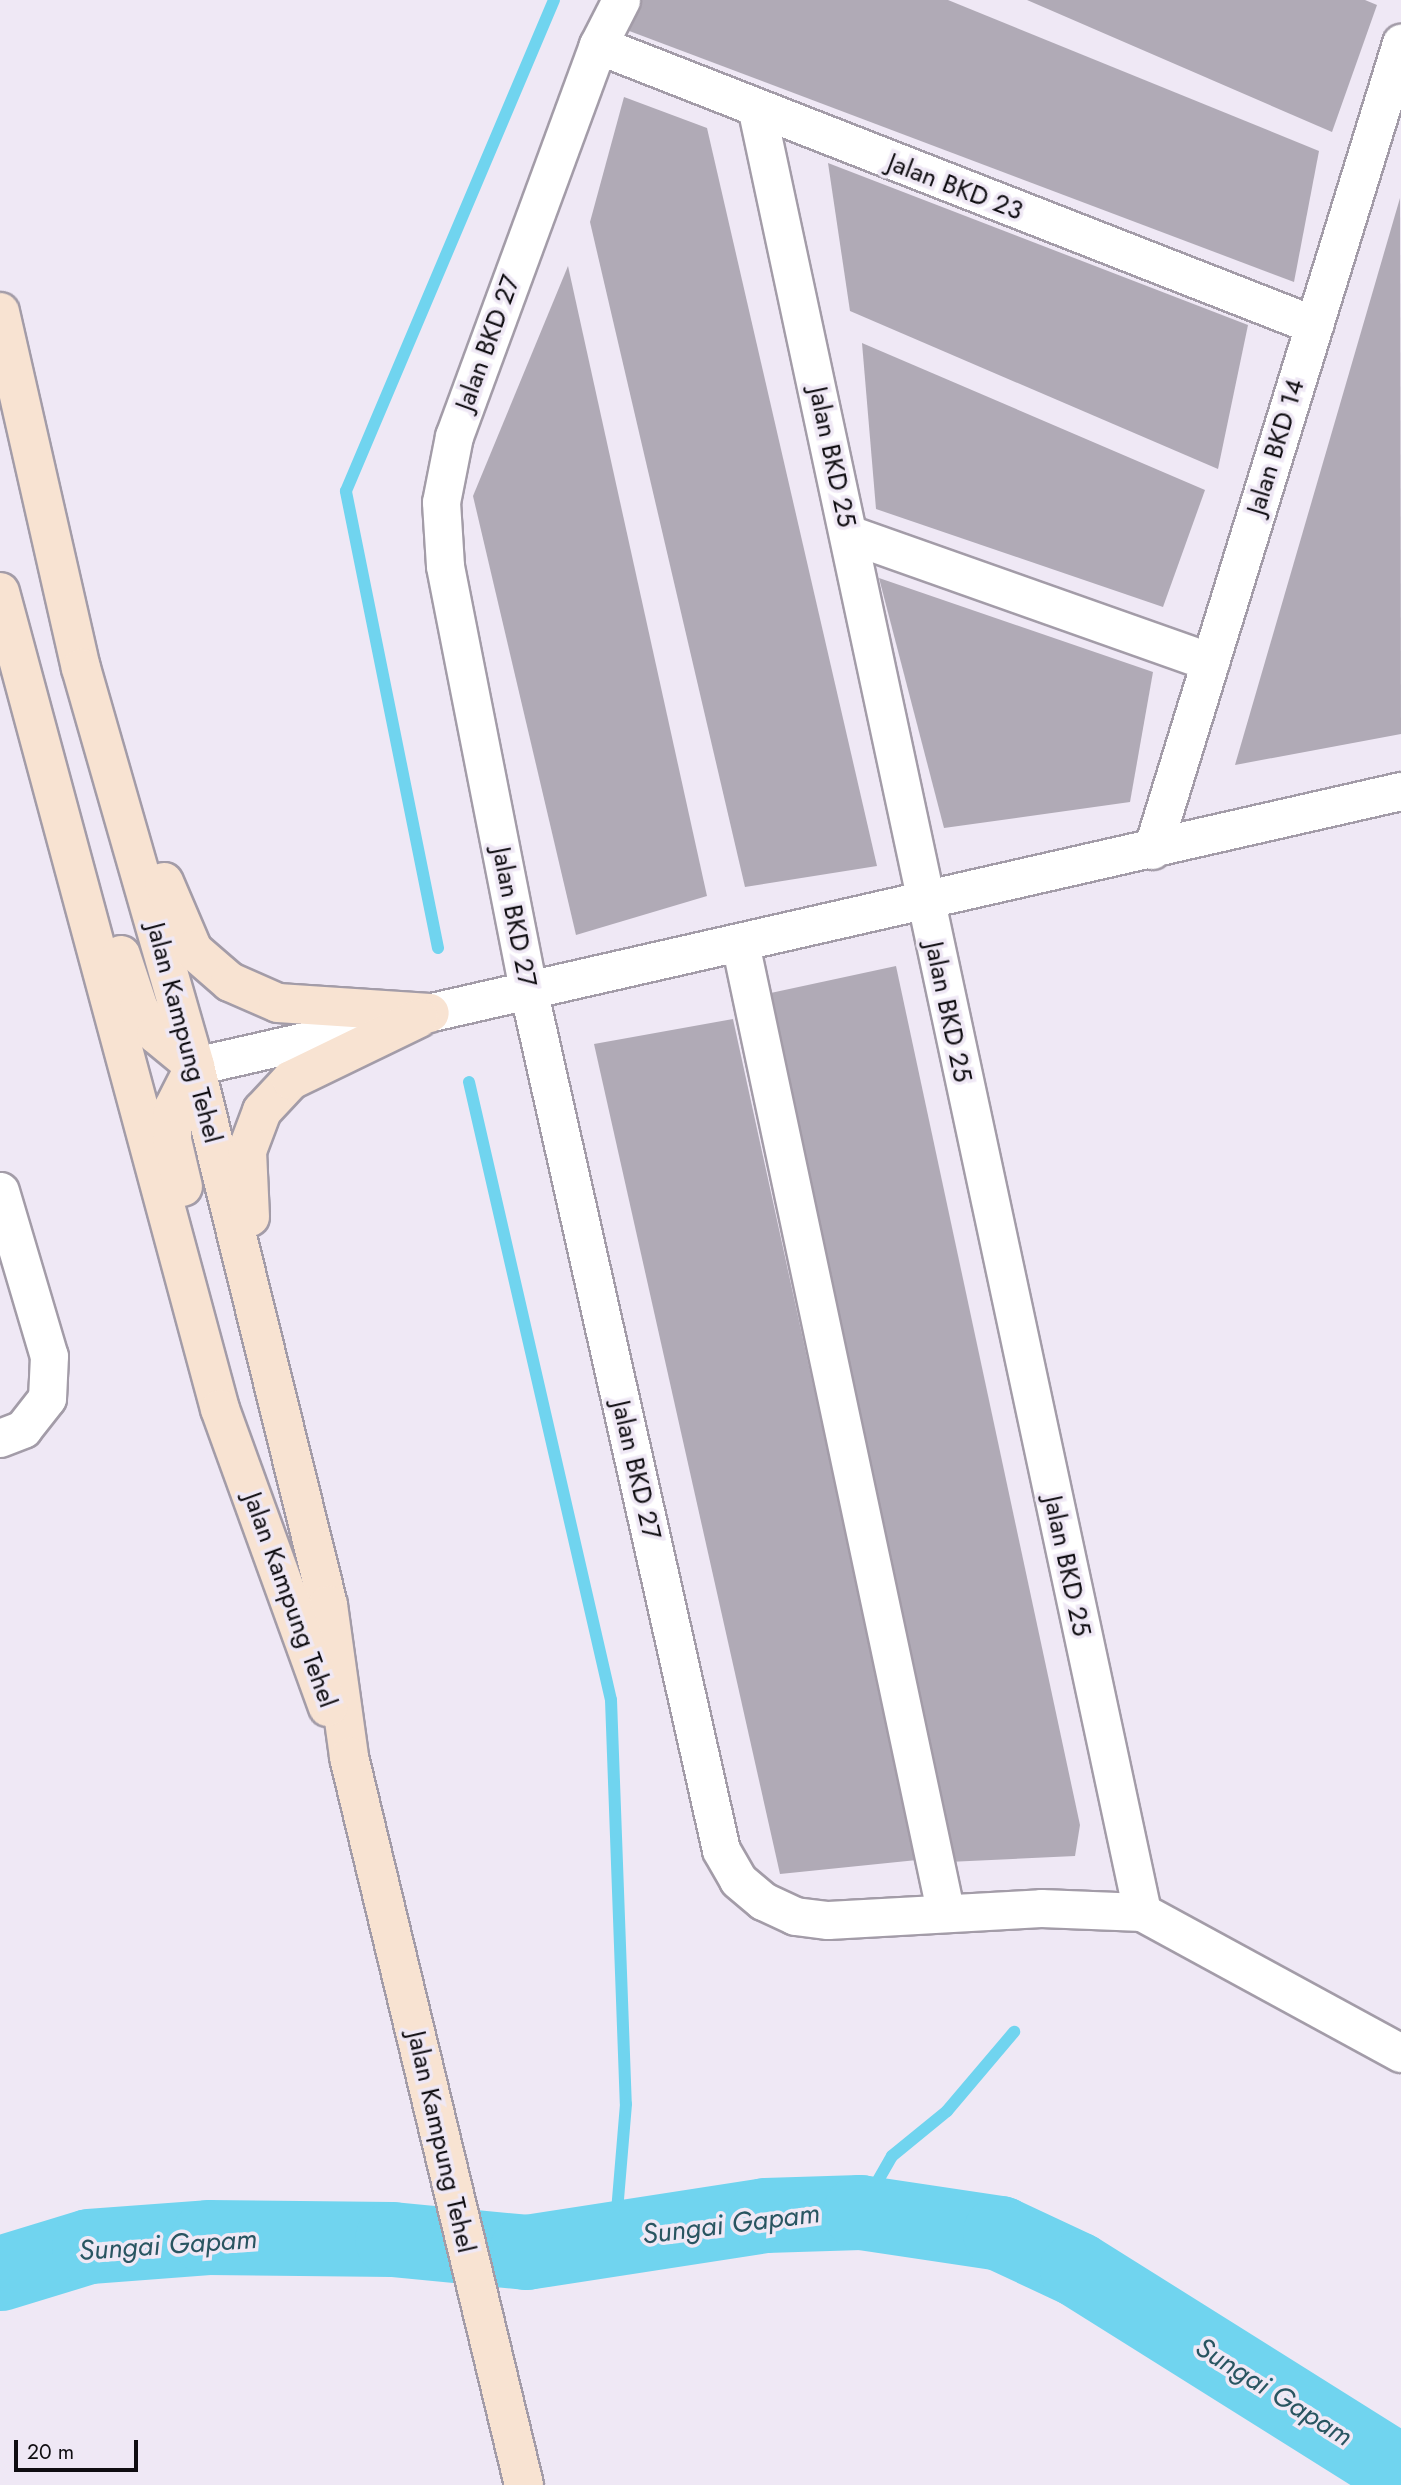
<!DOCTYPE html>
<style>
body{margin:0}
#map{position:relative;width:1401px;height:2485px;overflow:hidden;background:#efe8f5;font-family:Jost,sans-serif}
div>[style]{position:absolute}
.stream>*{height:12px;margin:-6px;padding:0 6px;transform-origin:6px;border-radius:6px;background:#70d4ef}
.river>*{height:75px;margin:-37.5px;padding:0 37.5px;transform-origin:37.5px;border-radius:37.5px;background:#70d4ef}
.building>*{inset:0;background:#b0aab6}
.roads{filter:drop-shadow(2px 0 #a39ca8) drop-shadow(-2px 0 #a39ca8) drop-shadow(0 2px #a39ca8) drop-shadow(0 -2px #a39ca8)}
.street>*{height:37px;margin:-18.5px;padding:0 18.5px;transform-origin:18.5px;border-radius:18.5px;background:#fff}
.secondary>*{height:38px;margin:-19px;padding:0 19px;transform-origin:19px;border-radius:19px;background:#f8e3d2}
span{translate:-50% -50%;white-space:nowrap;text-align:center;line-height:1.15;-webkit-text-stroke:7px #efe8f5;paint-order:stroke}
.street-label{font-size:26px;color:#0f0d11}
.water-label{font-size:28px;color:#295561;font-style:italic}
.scale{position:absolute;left:14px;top:2440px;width:124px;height:32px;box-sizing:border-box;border:4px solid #0f0d11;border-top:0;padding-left:9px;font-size:21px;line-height:24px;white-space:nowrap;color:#0f0d11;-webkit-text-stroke:5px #efe8f5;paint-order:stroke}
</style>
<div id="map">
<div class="stream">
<div style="left:438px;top:948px;width:466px;rotate:-101.4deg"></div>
<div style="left:346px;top:491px;width:533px;rotate:-67.04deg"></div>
<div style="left:469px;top:1082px;width:634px;rotate:77.06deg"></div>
<div style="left:611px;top:1700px;width:404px;rotate:87.9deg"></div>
<div style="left:626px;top:2104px;width:132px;rotate:94.8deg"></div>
<div style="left:860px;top:2212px;width:64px;rotate:-60.3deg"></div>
<div style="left:892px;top:2156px;width:71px;rotate:-39.3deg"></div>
<div style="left:947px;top:2111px;width:104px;rotate:-49.7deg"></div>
</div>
<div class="river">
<div style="left:0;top:2273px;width:93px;rotate:-16.9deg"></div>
<div style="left:89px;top:2246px;width:119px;rotate:-4.3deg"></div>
<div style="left:208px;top:2237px;width:184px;rotate:0.6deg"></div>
<div style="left:392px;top:2239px;width:135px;rotate:5.5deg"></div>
<div style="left:526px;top:2252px;width:242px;rotate:-8.8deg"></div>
<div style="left:765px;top:2215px;width:95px;rotate:-1.8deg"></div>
<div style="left:860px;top:2212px;width:142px;rotate:8.5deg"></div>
<div style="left:1000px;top:2233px;width:85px;rotate:25.1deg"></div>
<div style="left:1077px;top:2269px;width:382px;rotate:32.1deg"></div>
</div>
<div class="building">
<div style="clip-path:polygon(641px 0,948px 0,1319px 151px,1294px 282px,624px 29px)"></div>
<div style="clip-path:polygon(1027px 0,1365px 0,1377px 5px,1332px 132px)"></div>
<div style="clip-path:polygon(624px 97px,707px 128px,877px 866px,745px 887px,590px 222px)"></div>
<div style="clip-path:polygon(828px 163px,1248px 325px,1218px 469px,850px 311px)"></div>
<div style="clip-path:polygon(1400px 198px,1401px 734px,1235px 765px)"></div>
<div style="clip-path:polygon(568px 266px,707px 896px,576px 935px,473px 496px)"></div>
<div style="clip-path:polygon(862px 343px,1205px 490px,1163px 607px,876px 509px)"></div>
<div style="clip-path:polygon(879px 578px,1153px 672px,1130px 802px,944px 828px)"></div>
<div style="clip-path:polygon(896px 966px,1080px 1825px,1075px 1856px,948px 1862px,766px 994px)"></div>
<div style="clip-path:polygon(733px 1019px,917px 1860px,780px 1874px,594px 1044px)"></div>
</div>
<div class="roads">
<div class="street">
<div style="left:621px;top:0;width:51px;rotate:117.1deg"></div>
<div style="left:598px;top:45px;width:417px;rotate:110.2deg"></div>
<div style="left:454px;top:436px;width:67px;rotate:101.1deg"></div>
<div style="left:441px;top:502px;width:64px;rotate:86.4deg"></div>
<div style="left:445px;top:566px;width:435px;rotate:78.9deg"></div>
<div style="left:529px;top:993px;width:878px;rotate:77.37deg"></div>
<div style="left:721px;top:1850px;width:34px;rotate:60deg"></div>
<div style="left:738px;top:1880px;width:33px;rotate:40deg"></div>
<div style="left:763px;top:1901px;width:35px;rotate:25deg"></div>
<div style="left:795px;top:1916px;width:33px;rotate:7deg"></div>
<div style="left:828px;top:1920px;width:213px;rotate:-3.2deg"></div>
<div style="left:1041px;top:1908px;width:101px;rotate:2.3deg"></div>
<div style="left:1142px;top:1912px;width:295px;rotate:28.6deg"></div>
<div style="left:598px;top:45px;width:769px;rotate:21.36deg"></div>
<div style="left:757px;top:111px;width:1842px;rotate:77.93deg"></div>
<div style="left:849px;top:534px;width:383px;rotate:19.5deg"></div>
<div style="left:1152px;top:850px;width:845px;rotate:-72.85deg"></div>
<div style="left:740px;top:943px;width:988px;rotate:78.03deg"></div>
<div style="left:195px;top:1066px;width:1237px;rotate:-12.85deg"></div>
<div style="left:0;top:1191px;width:172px;rotate:73.5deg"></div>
<div style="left:49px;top:1356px;width:42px;rotate:92.7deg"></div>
<div style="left:47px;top:1398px;width:39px;rotate:128deg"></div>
<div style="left:23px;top:1429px;width:25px;rotate:159deg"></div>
</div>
<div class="secondary">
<div style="left:0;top:312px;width:365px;rotate:77.2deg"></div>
<div style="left:81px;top:668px;width:414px;rotate:74deg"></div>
<div style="left:195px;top:1066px;width:555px;rotate:76.14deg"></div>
<div style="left:328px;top:1605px;width:153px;rotate:82.1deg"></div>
<div style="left:349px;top:1757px;width:749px;rotate:76.48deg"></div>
<div style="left:0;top:592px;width:846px;rotate:74.93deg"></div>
<div style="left:220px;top:1409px;width:317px;rotate:70.1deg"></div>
<div style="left:164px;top:882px;width:74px;rotate:66.9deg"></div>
<div style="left:193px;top:950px;width:49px;rotate:40.9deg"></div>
<div style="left:230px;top:982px;width:52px;rotate:23.6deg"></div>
<div style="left:278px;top:1003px;width:152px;rotate:3.8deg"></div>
<div style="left:121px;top:955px;width:57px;rotate:71.6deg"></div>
<div style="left:139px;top:1009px;width:30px;rotate:56deg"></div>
<div style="left:156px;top:1034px;width:50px;rotate:39.4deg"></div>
<div style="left:195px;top:1066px;width:48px;rotate:117.1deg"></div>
<div style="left:173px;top:1109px;width:31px;rotate:92deg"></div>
<div style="left:172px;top:1140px;width:48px;rotate:76.8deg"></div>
<div style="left:250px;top:1217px;width:66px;rotate:-92.6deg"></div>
<div style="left:247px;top:1151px;width:43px;rotate:-69.4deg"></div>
<div style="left:262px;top:1111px;width:42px;rotate:-46.9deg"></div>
<div style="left:291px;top:1080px;width:142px;rotate:-25.8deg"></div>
</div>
</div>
<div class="street-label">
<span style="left:955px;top:187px;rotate:21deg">Jalan BKD 23</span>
<span style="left:488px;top:343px;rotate:-70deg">Jalan BKD 27</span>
<span style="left:1276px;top:447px;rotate:-73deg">Jalan BKD 14</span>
<span style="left:832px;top:457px;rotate:78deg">Jalan BKD 25</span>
<span style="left:514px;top:917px;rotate:79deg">Jalan BKD 27</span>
<span style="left:948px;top:1012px;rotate:78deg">Jalan BKD 25</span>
<span style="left:184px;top:1033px;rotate:75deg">Jalan Kampung Tehel</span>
<span style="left:636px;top:1470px;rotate:77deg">Jalan BKD 27</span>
<span style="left:1067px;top:1566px;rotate:78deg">Jalan BKD 25</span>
<span style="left:290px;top:1600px;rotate:70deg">Jalan Kampung Tehel</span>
<span style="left:441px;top:2142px;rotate:77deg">Jalan Kampung Tehel</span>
</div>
<div class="water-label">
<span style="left:731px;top:2224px;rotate:-7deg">Sungai Gapam</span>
<span style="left:168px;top:2245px;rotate:-4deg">Sungai Gapam</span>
<span style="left:1274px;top:2392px;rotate:32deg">Sungai Gapam</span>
</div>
<div class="scale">20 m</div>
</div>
